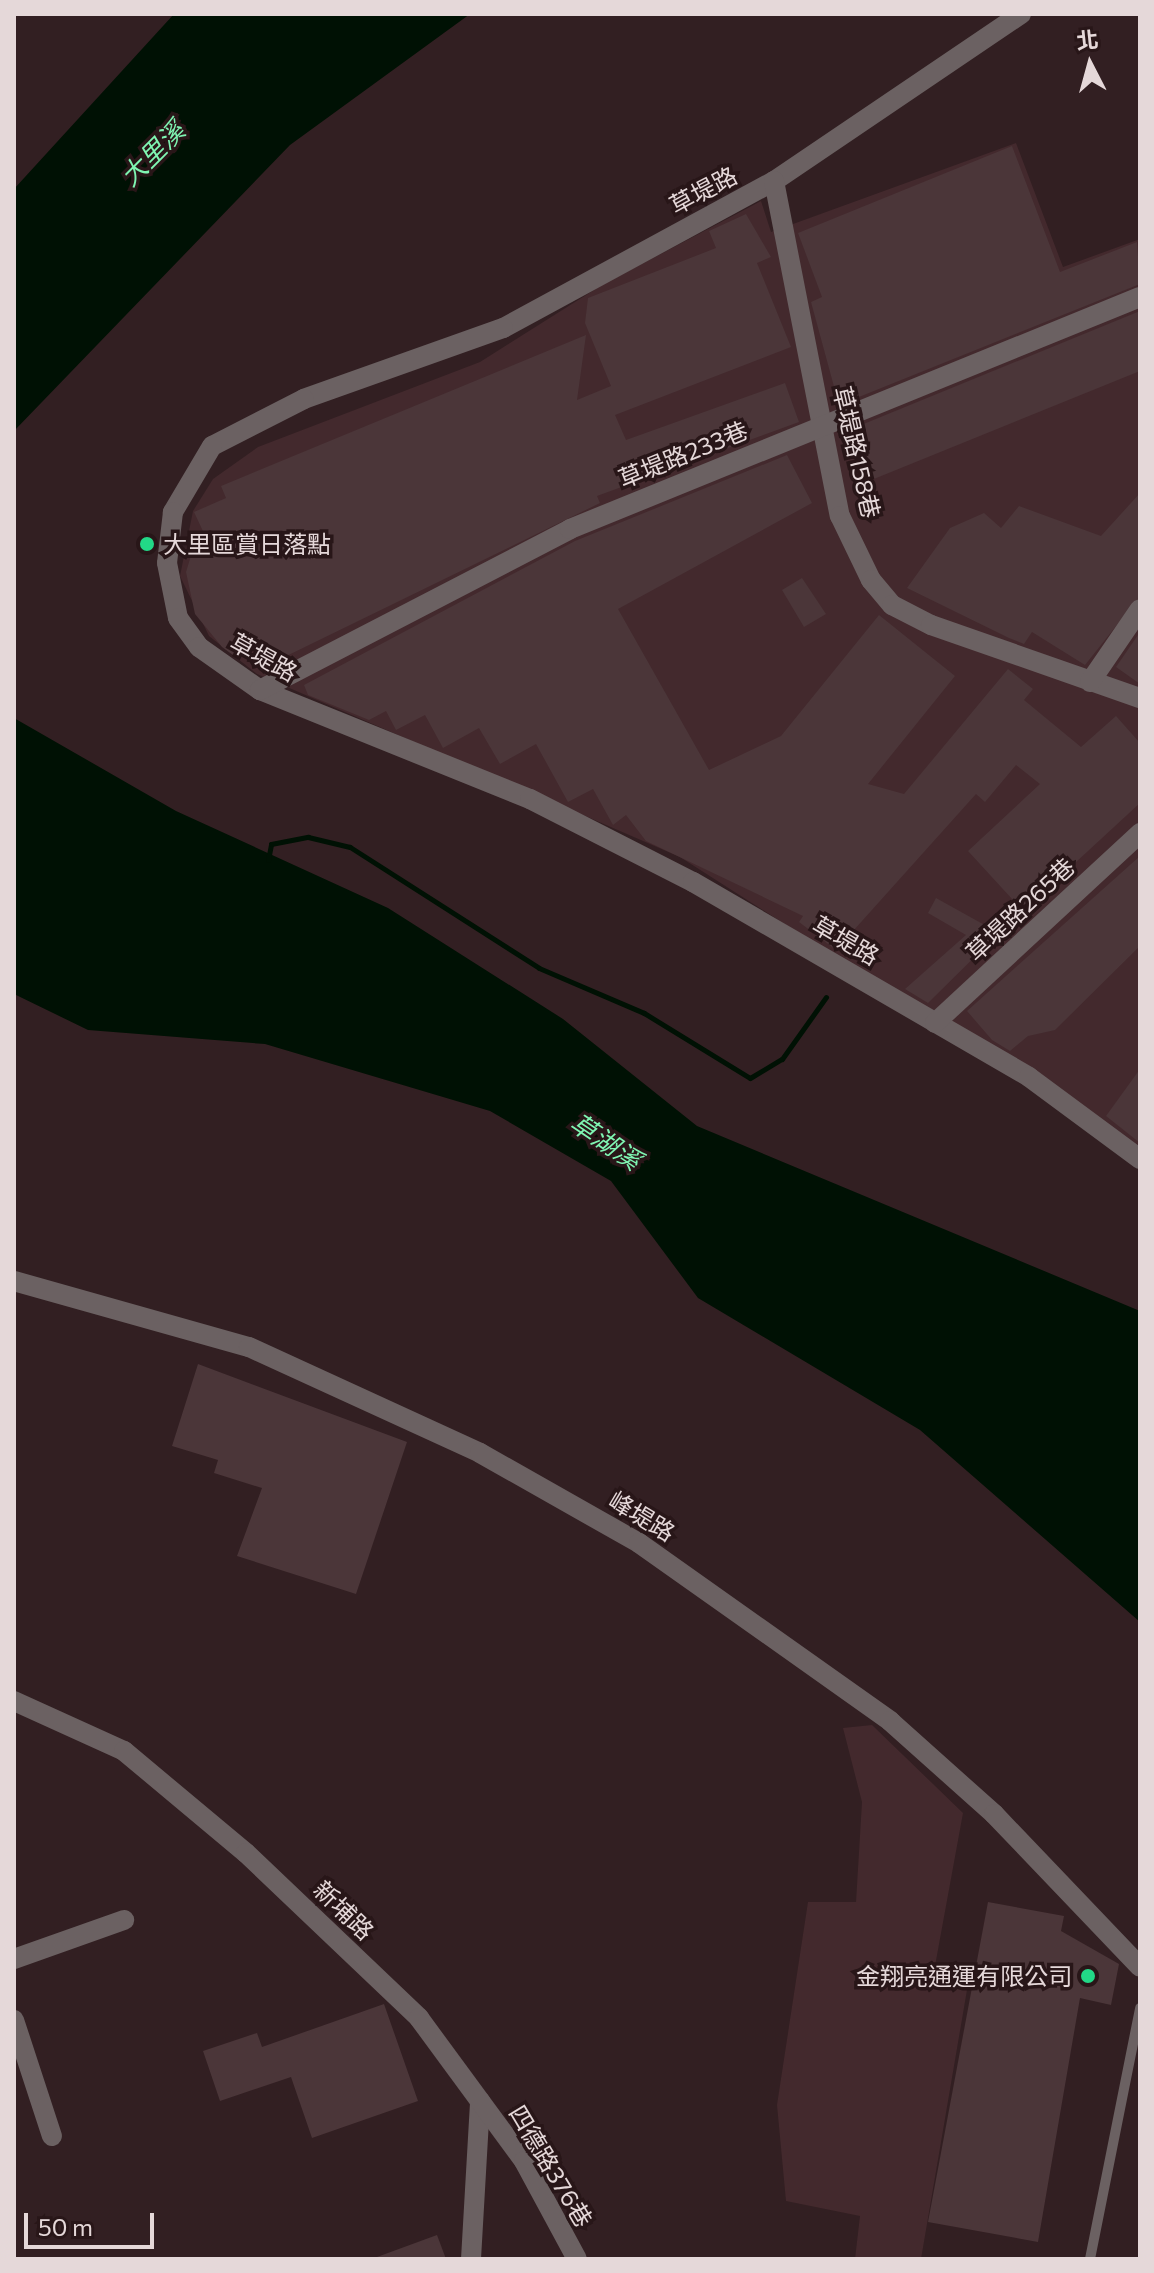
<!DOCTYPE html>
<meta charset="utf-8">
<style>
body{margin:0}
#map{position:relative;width:1154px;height:2273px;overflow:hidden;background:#321f22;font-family:Commissioner,"Noto Sans TC",sans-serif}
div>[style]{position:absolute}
.built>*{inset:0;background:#43292d}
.water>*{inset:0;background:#001104}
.stream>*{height:5px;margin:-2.5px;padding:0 2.5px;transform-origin:2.5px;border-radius:2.5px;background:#001104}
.building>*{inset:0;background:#4b3639}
.service>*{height:10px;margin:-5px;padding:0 5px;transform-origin:5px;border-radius:5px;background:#6b6162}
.minor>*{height:20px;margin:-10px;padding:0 10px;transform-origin:10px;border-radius:10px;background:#6b6162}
.tertiary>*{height:20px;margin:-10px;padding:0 10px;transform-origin:10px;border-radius:10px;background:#6b6162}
.dots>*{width:22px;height:22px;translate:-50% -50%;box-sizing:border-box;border:4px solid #281618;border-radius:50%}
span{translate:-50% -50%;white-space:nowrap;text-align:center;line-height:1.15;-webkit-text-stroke:7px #281618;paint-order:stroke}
.street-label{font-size:24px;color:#e5d8d9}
.poi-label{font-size:24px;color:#e5d8d9}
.left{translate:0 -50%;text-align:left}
.right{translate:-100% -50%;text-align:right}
.water-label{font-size:26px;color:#7ff5b2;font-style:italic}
.frame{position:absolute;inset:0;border:16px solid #e5d8d9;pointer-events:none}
.north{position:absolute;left:1050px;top:24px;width:80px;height:80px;-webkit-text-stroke:6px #281618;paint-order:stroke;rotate:354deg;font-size:22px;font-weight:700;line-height:32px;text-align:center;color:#e5d8d9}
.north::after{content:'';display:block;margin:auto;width:28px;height:36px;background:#e5d8d9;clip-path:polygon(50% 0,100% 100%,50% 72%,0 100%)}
.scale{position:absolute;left:24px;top:2213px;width:130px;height:36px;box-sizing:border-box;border:4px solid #e5d8d9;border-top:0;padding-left:10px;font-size:24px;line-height:28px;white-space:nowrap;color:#e5d8d9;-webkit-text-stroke:6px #281618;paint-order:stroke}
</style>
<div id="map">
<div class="built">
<div style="clip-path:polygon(1016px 143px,1063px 267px,1140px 239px,1140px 1151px,680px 857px,257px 674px,209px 636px,180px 576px,193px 511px,213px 479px,258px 447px,480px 362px,602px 285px,761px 201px,771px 232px)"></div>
<div style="clip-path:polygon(872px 1725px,963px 1813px,935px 1966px,968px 1984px,921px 2259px,855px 2259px,860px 2216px,786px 2201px,777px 2105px,808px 1902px,856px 1902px,862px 1802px,843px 1728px)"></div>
</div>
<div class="water">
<div style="clip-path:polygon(174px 14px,470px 14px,290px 145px,14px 431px,14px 189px)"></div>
<div style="clip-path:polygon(14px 718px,176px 811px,388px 908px,563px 1019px,697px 1126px,1140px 1311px,1140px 1622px,920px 1430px,698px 1298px,611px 1181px,490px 1111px,265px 1044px,88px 1030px,14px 994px)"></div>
</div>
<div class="stream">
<div style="left:268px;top:860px;width:16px;rotate:-79deg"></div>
<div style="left:271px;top:844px;width:38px;rotate:-11deg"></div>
<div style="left:308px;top:837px;width:43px;rotate:13.4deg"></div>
<div style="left:350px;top:847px;width:224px;rotate:32.6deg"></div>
<div style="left:539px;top:968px;width:114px;rotate:23.2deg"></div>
<div style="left:644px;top:1013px;width:124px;rotate:31.5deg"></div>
<div style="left:750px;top:1078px;width:37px;rotate:-31deg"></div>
<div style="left:782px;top:1059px;width:76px;rotate:-54.6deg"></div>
</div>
<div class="building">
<div style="clip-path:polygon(1012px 146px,1060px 272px,1137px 242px,1140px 284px,839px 405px,811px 302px,822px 297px,798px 233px)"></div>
<div style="clip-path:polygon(746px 214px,771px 257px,757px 263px,791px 347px,615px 415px,626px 440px,785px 383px,799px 422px,597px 496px,600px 503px,268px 665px,257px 644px,233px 655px,222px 647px,195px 614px,186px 572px,193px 549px,208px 542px,194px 512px,226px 498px,221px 486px,586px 335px,577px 400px,611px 386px,585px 323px,588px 298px,716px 248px,709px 231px)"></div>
<div style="clip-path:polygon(1140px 311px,1140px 371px,864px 483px,844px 432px)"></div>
<div style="clip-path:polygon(787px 455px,812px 503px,618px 609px,709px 770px,781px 736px,879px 615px,955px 676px,868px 784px,904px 794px,1008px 669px,1033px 689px,1024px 700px,1081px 747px,1116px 716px,1140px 743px,1140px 803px,1023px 911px,968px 851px,1040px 784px,1016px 765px,985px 802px,976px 794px,836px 950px,799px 922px,803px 916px,646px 841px,626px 815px,613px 825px,593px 789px,568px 802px,536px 744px,500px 764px,479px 728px,443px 748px,425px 715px,396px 730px,386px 711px,369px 720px,308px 695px,304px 685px,575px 541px)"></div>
<div style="clip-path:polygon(1140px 493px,1140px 596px,1085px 665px,1032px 632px,1024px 644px,1009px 638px,907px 588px,950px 528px,984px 513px,1001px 528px,1019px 506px,1101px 536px)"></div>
<div style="clip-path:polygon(802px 578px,826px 614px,804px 627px,782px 590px)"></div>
<div style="clip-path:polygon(1140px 632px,1140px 684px,1116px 667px)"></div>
<div style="clip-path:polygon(1140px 856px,1140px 946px,1055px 1030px,1028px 1036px,1010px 1051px,992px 1040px,967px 1011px)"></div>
<div style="clip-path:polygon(936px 898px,999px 933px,928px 1003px,905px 989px,966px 935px,928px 913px)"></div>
<div style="clip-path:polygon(1140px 1069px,1140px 1143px,1106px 1116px)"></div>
<div style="clip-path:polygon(198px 1364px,407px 1442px,356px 1594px,237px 1556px,262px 1488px,214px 1473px,218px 1460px,172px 1446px)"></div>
<div style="clip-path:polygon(988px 1902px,1064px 1916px,1061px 1931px,1119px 1964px,1111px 2005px,1080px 1998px,1038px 2242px,928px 2222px)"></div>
<div style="clip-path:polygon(384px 2004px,418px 2101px,312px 2138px,291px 2077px,220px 2101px,203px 2051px,257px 2033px,262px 2047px)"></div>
<div style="clip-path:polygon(437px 2235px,446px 2259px,377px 2259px,377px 2257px)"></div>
</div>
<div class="service">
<div style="left:1090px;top:2259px;width:256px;rotate:-78.7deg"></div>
</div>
<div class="minor">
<div style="left:1021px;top:14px;width:298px;rotate:145.9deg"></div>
<div style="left:774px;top:181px;width:308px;rotate:151.5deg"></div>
<div style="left:503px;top:328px;width:211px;rotate:160.4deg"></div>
<div style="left:304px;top:399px;width:103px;rotate:152.9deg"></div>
<div style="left:212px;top:446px;width:77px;rotate:120.6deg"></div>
<div style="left:173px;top:512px;width:51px;rotate:96.7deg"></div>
<div style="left:167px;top:563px;width:56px;rotate:78.7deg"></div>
<div style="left:178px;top:618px;width:36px;rotate:54deg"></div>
<div style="left:199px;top:647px;width:75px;rotate:35.2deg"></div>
<div style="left:260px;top:690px;width:291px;rotate:22deg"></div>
<div style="left:530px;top:799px;width:183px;rotate:27deg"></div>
<div style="left:693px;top:882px;width:388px;rotate:30.1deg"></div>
<div style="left:1029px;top:1077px;width:138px;rotate:36.5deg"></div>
<div style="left:774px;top:181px;width:341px;rotate:78.9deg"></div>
<div style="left:840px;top:516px;width:71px;rotate:64.2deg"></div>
<div style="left:871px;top:580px;width:33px;rotate:50deg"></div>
<div style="left:892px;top:605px;width:44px;rotate:27.1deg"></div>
<div style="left:931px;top:625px;width:221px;rotate:19.3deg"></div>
<div style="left:1090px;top:682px;width:88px;rotate:-55.6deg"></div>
<div style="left:260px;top:690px;width:349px;rotate:-27.4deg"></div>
<div style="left:570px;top:529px;width:615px;rotate:-22.15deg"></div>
<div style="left:935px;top:1023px;width:280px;rotate:-42.8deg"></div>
<div style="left:14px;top:1281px;width:244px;rotate:15.7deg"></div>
<div style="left:249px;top:1347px;width:254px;rotate:24.6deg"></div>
<div style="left:480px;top:1453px;width:183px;rotate:29.5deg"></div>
<div style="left:639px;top:1543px;width:308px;rotate:35.3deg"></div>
<div style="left:890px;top:1721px;width:140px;rotate:41.8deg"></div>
<div style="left:994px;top:1814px;width:211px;rotate:46.3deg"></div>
<div style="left:14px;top:1959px;width:117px;rotate:-19.5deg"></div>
<div style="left:14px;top:2020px;width:122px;rotate:71.9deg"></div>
<div style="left:471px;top:2259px;width:158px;rotate:-86.7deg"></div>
</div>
<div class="tertiary">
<div style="left:14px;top:1701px;width:121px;rotate:24.4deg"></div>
<div style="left:124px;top:1751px;width:159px;rotate:39.9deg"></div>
<div style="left:246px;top:1853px;width:239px;rotate:43.6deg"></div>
<div style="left:419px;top:2018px;width:177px;rotate:53.7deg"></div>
<div style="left:524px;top:2161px;width:111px;rotate:61.6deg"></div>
</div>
<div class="dots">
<div style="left:147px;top:544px;background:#22d887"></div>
<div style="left:1088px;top:1976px;background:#22d887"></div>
</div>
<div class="street-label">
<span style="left:703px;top:190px;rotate:-28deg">草堤路</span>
<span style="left:857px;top:452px;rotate:77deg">草堤路158巷</span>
<span style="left:683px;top:454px;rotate:-22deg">草堤路233巷</span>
<span style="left:264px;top:657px;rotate:29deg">草堤路</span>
<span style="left:1020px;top:909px;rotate:-43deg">草堤路265巷</span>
<span style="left:846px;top:940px;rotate:30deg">草堤路</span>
<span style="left:642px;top:1516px;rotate:31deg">峰堤路</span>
<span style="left:344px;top:1910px;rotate:44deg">新埔路</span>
<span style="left:551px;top:2166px;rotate:59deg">四德路376巷</span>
</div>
<div class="poi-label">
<span class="left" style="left:163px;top:544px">大里區賞日落點</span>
<span class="right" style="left:1072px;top:1976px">金翔亮通運有限公司</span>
</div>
<div class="water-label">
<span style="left:152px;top:153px;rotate:-45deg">大里溪</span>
<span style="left:606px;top:1141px;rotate:34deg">草湖溪</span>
</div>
<div class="frame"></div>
<div class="north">北</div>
<div class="scale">50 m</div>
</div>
